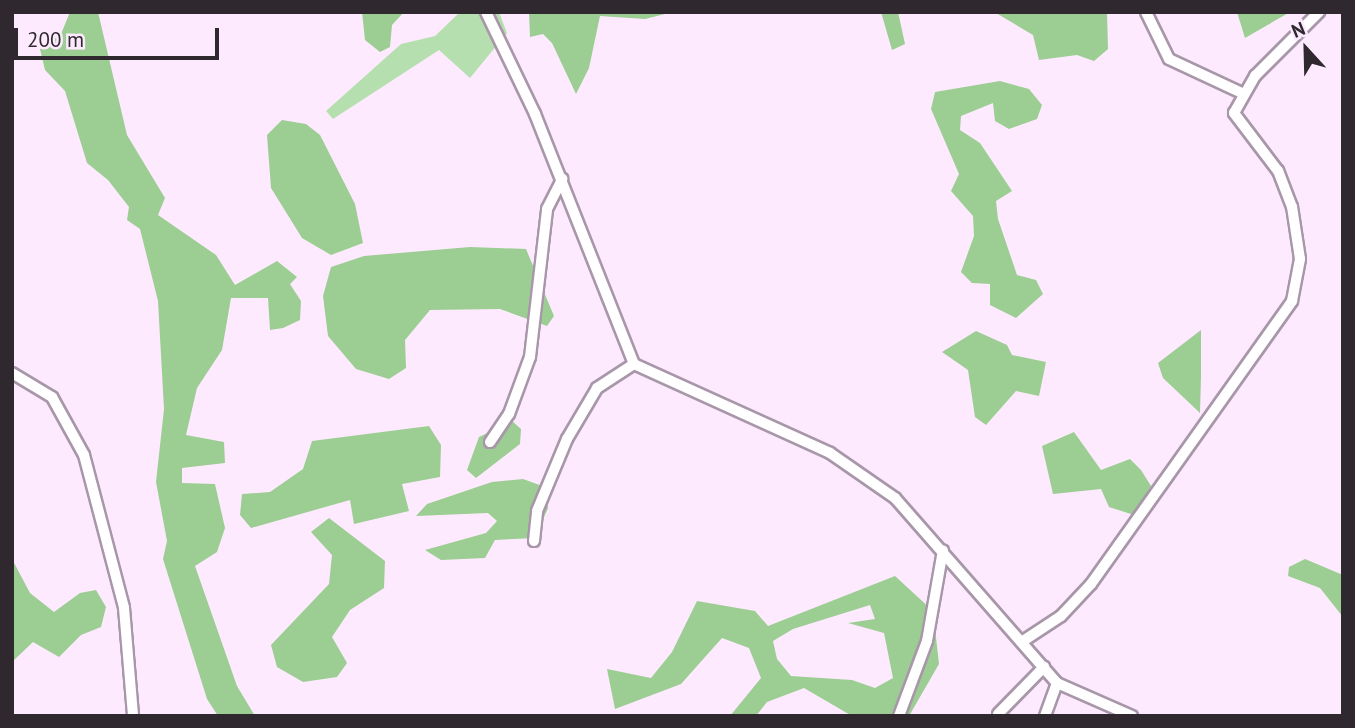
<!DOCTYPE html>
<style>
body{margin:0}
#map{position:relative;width:1355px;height:728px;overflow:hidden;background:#feeafe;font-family:"PT Sans",sans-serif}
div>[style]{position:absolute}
.green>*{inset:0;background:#b6dfaf}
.forest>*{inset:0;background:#9ccd93}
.roads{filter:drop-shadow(2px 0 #a896a9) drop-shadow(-2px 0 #a896a9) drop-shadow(0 2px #a896a9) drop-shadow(0 -2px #a896a9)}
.minor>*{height:10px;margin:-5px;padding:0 5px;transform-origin:5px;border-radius:5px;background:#fff}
span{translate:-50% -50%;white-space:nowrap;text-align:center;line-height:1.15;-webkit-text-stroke:5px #feeafe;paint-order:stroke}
.frame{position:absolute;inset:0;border:14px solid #2f282f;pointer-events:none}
.north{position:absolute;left:1271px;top:14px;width:70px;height:70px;-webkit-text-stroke:5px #feeafe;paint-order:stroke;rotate:338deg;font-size:19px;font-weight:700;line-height:28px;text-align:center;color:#2f282f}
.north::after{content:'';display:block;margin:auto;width:24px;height:32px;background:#2f282f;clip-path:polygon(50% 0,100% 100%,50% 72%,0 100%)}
.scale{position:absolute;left:14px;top:28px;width:205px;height:32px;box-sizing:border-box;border:4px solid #2f282f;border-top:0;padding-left:9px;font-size:21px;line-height:24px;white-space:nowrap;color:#2f282f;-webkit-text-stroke:5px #feeafe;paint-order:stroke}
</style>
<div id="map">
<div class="green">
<div style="clip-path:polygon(460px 12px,499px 12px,507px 33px,470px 78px,439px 50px,333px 119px,326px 111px,401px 44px,435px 36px)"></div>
</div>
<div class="forest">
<div style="clip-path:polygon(70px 12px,98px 12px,127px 135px,165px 198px,158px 215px,216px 255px,235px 285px,277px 261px,297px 277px,290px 284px,301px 301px,300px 320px,283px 328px,270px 330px,268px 298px,231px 298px,222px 350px,197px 388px,186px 435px,224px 442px,225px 463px,182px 468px,182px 483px,215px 484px,225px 528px,217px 552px,195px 566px,237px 686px,255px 716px,218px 716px,207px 699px,163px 559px,167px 541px,156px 482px,164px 409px,158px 301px,140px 229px,127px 220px,129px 207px,108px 180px,87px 163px,65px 91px,45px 70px,40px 49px,61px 34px)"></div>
<div style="clip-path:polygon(362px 12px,404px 12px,392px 25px,390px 47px,380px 52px,365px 40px)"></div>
<div style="clip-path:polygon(529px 12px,673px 12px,645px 19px,600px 16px,589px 68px,576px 94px,552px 43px,543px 34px,530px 37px)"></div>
<div style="clip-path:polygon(881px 12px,898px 12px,905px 44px,892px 50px)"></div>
<div style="clip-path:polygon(1107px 12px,1108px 49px,1094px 61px,1077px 55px,1039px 60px,1033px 35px,996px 13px)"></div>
<div style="clip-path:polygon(1237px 12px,1290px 12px,1245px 38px)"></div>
<div style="clip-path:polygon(1000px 81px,1029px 89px,1042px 105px,1037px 119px,1009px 129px,995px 121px,993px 103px,961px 116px,960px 130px,980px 143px,1012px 191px,996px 201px,998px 219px,1017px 275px,1036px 280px,1043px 294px,1016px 318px,990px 305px,990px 284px,972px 283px,961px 272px,974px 236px,973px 216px,951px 191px,959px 174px,931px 109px,935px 92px)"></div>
<div style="clip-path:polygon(282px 120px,306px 124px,320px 135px,355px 204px,363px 243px,331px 255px,302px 238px,271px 188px,267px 135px)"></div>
<div style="clip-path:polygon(470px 247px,526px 249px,554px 316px,547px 326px,500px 309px,430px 310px,405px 340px,406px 368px,389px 379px,356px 369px,328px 336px,323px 296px,331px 267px,364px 256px)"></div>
<div style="clip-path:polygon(1201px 330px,1201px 376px,1200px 413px,1163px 378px,1158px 363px)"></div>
<div style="clip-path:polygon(976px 331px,1007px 345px,1012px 355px,1046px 362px,1039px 396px,1016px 391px,986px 425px,975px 417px,968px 370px,942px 352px)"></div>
<div style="clip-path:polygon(512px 421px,521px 429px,520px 444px,476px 478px,467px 470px,479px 437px)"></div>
<div style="clip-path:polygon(429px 426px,441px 445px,440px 477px,402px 484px,409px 511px,354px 524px,350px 500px,251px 528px,240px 515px,242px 494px,270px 492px,303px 469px,312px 441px)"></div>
<div style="clip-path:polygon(1074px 432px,1101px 470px,1130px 459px,1141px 470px,1151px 486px,1134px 515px,1109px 507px,1101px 489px,1053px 494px,1042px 446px)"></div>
<div style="clip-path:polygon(523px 479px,545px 487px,548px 508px,535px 538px,495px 540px,485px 558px,441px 560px,425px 550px,486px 533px,497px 521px,488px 513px,416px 516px,427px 504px,492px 482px)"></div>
<div style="clip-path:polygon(329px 518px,385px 561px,384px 588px,350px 610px,332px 637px,347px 663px,337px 677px,303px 682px,277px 667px,271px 645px,329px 584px,332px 555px,311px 532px)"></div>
<div style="clip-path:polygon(12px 559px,30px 593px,54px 612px,80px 593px,96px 590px,106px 607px,101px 627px,81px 635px,59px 657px,33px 642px,12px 662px)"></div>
<div style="clip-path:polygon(1305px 559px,1343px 575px,1343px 617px,1320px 588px,1288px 576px,1289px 567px)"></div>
<div style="clip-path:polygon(evenodd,895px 576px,933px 611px,939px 664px,909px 716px,852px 716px,804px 688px,767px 702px,756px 716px,730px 716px,761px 678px,749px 648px,722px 638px,681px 684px,615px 709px,607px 669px,651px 678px,672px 652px,697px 601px,755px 611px,768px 626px,895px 576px,870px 605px,875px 619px,848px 623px,884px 633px,893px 678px,875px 688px,852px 680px,791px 676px,777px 659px,773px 641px,793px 629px,870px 605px)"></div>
</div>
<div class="roads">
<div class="minor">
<div style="left:486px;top:12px;width:113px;rotate:64.3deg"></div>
<div style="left:535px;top:114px;width:269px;rotate:68.4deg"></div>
<div style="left:634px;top:364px;width:215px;rotate:24.4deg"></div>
<div style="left:830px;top:453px;width:79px;rotate:34.7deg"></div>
<div style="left:895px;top:498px;width:246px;rotate:48.8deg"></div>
<div style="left:1057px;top:683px;width:35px;rotate:110deg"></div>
<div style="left:1146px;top:12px;width:52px;rotate:63.9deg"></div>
<div style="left:1169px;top:59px;width:81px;rotate:25deg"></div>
<div style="left:12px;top:373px;width:47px;rotate:31deg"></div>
<div style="left:52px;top:397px;width:66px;rotate:61.1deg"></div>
<div style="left:84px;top:455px;width:158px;rotate:75.3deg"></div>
<div style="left:124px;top:608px;width:108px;rotate:85.2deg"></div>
<div style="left:490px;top:442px;width:34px;rotate:-56deg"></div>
<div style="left:509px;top:414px;width:61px;rotate:-69.8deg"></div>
<div style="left:530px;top:357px;width:149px;rotate:-83.4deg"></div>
<div style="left:547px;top:209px;width:34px;rotate:-63deg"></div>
<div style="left:534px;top:541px;width:30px;rotate:-84deg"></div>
<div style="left:537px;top:511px;width:78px;rotate:-67.4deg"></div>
<div style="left:567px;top:439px;width:59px;rotate:-59.5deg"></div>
<div style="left:597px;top:388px;width:44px;rotate:-33deg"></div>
<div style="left:1023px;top:641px;width:45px;rotate:-33.3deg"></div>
<div style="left:1061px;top:616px;width:44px;rotate:-46.8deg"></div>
<div style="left:1091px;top:584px;width:347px;rotate:-54.6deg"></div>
<div style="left:1292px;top:301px;width:43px;rotate:-79.2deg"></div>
<div style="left:1300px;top:259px;width:53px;rotate:-98.7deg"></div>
<div style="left:1292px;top:207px;width:39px;rotate:-111deg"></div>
<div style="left:1278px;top:171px;width:73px;rotate:-127.2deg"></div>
<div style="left:1234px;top:113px;width:43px;rotate:-60.4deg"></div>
<div style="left:1255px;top:76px;width:91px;rotate:-45deg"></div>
<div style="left:1057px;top:683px;width:82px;rotate:23.7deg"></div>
<div style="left:998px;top:714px;width:66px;rotate:-45.6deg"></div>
<div style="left:899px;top:716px;width:80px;rotate:-69.5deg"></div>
<div style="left:927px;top:641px;width:92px;rotate:-80deg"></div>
</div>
</div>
<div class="frame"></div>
<div class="north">N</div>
<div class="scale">200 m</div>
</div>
